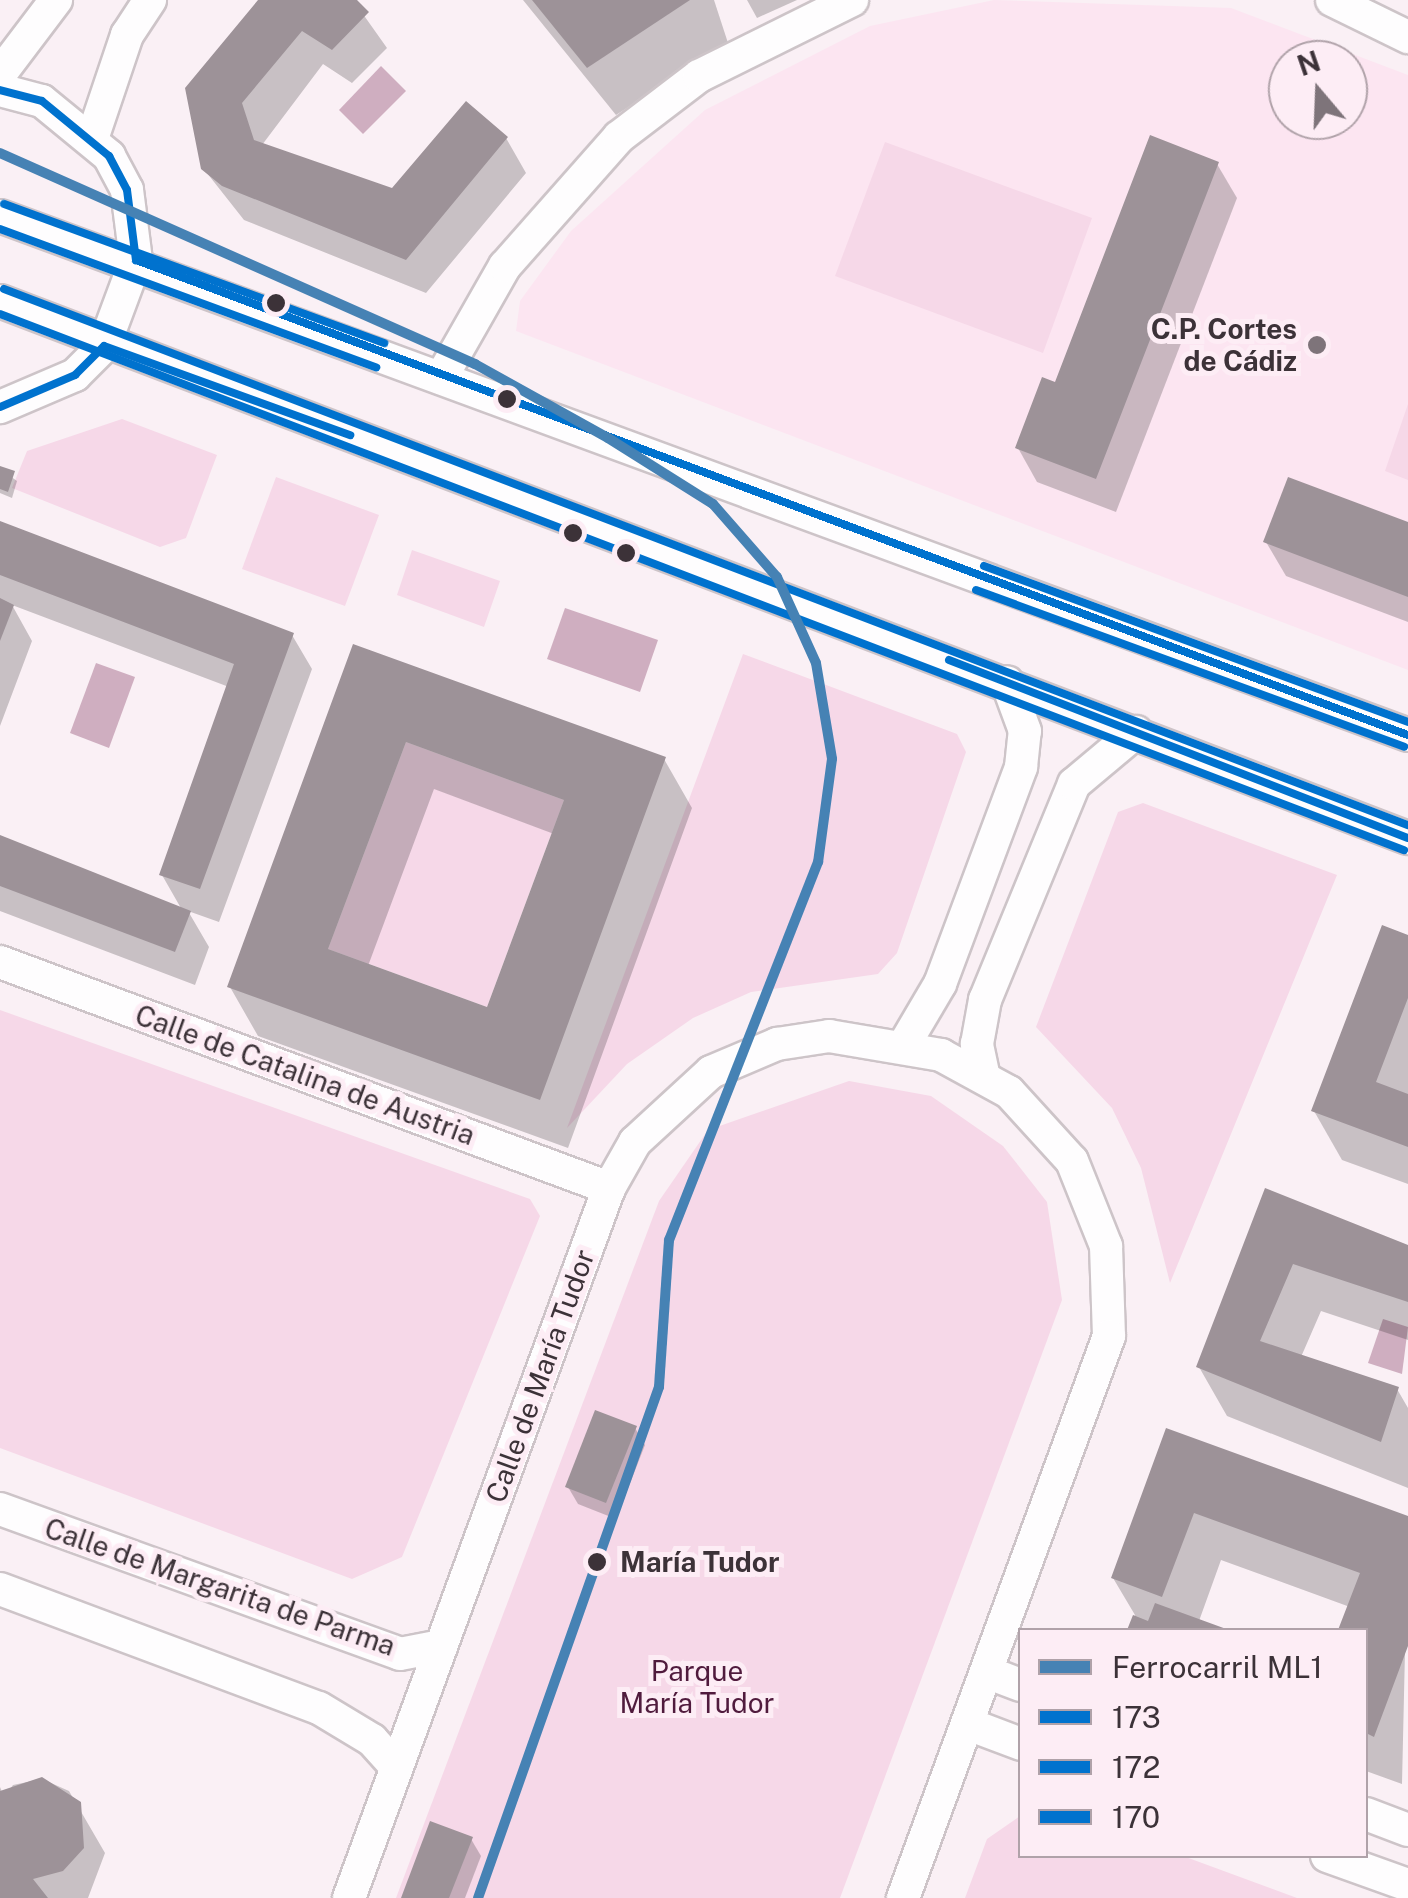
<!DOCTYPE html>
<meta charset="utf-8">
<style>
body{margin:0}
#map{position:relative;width:1408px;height:1898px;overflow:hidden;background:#faf0f5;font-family:"Public Sans",sans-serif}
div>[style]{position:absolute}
.built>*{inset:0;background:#fce5f1}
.green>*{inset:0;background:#f6d8e8}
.water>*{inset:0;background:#cfaec0}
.shadow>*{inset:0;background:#0003}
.building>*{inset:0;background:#9d9298}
.roads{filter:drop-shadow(2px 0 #cdc4c8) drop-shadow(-2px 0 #cdc4c8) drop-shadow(0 2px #cdc4c8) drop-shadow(0 -2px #cdc4c8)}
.minor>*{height:32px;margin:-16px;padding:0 16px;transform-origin:16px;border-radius:16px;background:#fefdfe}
.bus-1>*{height:8px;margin:-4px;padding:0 4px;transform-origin:4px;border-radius:4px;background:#0072ce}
.bus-2>*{height:8px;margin:-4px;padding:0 4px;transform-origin:4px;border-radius:4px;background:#0072ce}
.bus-3>*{height:8px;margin:-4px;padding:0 4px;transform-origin:4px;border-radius:4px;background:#0072ce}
.rail-1>*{height:10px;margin:-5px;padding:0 5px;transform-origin:5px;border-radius:5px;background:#4682b4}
.dots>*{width:28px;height:28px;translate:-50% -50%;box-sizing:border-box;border:5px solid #fdedf5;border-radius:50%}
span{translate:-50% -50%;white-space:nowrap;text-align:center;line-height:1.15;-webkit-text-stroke:10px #fdedf5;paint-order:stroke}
.poi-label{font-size:28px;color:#3c3238;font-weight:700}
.right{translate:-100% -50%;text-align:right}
.street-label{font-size:28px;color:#3c3238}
.stop-label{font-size:28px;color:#3c3238;font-weight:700}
.left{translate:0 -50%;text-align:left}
.park-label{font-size:28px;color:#501b3d}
.legend{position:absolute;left:1018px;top:1628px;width:350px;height:230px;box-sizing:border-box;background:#fdedf5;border:2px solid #b0a2a9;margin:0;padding:12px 18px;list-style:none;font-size:30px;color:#3c3238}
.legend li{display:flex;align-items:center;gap:20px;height:50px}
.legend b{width:50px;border:2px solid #b0a2a9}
.north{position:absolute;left:1268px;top:40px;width:100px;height:100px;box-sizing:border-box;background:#fdedf5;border:2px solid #b0a2a9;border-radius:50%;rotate:341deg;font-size:28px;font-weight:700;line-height:40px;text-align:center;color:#3c3238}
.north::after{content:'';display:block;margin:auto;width:35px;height:45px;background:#7e747a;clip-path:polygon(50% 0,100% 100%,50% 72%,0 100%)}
</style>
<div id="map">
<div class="built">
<div style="clip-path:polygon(evenodd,994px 0,1231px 8px,1408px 75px,1408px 670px,516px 331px,520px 301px,571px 231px,705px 110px,870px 26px,994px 0,1288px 60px,1348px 60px,1348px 120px,1288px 120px,1288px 60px)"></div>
</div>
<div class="green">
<div style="clip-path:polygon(885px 142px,1092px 218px,1043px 353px,835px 276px)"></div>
<div style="clip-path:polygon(1408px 404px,1408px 480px,1385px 471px)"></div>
<div style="clip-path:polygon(122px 419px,217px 455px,186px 538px,160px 547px,12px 488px,27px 451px)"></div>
<div style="clip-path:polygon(276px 477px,379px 515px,345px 606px,242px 569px)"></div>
<div style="clip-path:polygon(412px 550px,500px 581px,484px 627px,397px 595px)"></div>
<div style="clip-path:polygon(743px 654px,957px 734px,966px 752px,897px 953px,878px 974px,751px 992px,693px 1018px,627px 1064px,567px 1128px)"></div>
<div style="clip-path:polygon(406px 742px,564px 800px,487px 1007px,328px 949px)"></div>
<div style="clip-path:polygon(1143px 803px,1337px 875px,1170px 1283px,1141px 1168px,1112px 1108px,1036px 1027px,1118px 812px)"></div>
<div style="clip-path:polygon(0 1010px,530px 1199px,540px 1216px,402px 1557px,352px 1579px,0 1448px)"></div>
<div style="clip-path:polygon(849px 1081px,931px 1096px,1003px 1146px,1047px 1202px,1062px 1300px,840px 1898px,396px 1898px,659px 1201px,708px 1130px)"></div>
<div style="clip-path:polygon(1020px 1816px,1021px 1856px,1183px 1856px,1297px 1898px,965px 1898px,987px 1839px)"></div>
</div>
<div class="water">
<div style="clip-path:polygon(381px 66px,406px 91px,363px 134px,339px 110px)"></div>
<div style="clip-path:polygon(565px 608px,658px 640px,640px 692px,547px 659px)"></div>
<div style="clip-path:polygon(96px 663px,135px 677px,109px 748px,70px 733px)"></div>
<div style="clip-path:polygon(1383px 1319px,1408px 1327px,1402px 1374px,1368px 1363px)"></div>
</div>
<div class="shadow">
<div style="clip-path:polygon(262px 0,353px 0,387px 48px,352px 83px,323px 64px,262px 145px,393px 191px,506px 138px,526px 173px,426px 293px,244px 220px,203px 168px)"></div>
<div style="clip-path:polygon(523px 0,714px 0,728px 43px,616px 115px)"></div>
<div style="clip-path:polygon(747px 0,797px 0,757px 18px)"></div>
<div style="clip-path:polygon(1217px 164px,1237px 198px,1116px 512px,1037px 482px,1018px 448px)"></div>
<div style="clip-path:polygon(0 469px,17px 481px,12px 498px,0 493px)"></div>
<div style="clip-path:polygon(0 524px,292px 635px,312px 669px,219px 922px,188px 911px,209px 947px,195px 985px,0 911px,0 838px,182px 910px,162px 875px,229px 687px,12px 605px,32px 641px,0 726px)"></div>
<div style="clip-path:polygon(1408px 525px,1408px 622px,1286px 576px,1266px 542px)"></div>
<div style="clip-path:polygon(evenodd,354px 647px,664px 759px,692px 808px,568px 1148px,258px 1036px,230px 987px,354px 647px,434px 789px,554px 834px,488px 1010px,368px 966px,434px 789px)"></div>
<div style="clip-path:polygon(1408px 937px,1408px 1184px,1342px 1160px,1314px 1111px)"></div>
<div style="clip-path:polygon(1266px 1192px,1408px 1247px,1408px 1340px,1321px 1311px,1301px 1357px,1397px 1389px,1408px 1408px,1408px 1488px,1227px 1416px,1199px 1367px)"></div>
<div style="clip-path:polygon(635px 1428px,645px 1445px,616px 1519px,578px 1504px,568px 1487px)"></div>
<div style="clip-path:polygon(1168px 1431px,1408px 1518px,1402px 1784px,1366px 1771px,1366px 1630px,1341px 1630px,1350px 1607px,1221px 1560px,1199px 1621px,1223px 1630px,1129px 1630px,1135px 1615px,1113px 1578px)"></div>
<div style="clip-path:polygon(42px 1779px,69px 1791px,105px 1853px,88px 1898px,0 1898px,0 1787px,4px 1797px,13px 1785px)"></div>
<div style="clip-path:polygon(471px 1839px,481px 1856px,465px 1898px,404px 1898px)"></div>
</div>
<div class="building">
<div style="clip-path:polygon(258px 0,357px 0,369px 12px,332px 50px,302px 31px,242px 103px,254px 140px,392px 188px,466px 101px,508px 137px,406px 260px,222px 186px,201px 169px,185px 88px)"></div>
<div style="clip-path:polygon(532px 0,690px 0,587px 68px)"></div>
<div style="clip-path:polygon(1150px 135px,1219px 162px,1096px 479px,1015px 448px,1042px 377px,1055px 382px)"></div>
<div style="clip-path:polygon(0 466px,15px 471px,8px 492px,0 489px)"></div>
<div style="clip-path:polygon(1288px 477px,1408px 522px,1408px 597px,1263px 542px)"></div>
<div style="clip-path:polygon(0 521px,294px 633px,200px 889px,159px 875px,234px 664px,0 575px)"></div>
<div style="clip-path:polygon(0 598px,14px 605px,0 641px)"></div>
<div style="clip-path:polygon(evenodd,353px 644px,666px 757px,540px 1100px,227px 987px,353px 644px,406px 742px,564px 800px,487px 1007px,328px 949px,406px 742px)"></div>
<div style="clip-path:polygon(0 835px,191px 911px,175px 952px,0 886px)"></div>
<div style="clip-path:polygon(1382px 925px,1408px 935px,1408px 998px,1376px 1082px,1408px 1094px,1408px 1147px,1311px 1111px)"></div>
<div style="clip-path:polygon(1265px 1188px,1408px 1245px,1408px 1302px,1293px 1264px,1260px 1341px,1399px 1387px,1381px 1442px,1196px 1367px)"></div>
<div style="clip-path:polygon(595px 1410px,637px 1426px,606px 1503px,565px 1487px)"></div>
<div style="clip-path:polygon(1166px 1428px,1408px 1516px,1408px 1646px,1374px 1737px,1366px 1733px,1366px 1630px,1338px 1630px,1360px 1573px,1194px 1513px,1162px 1597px,1111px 1578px)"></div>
<div style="clip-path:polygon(1155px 1603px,1229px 1630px,1127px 1630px,1133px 1615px,1148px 1621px)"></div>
<div style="clip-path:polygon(42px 1777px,81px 1802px,84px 1848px,63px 1871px,33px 1879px,48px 1898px,0 1898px,0 1791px)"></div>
<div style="clip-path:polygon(430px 1821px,473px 1837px,449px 1898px,401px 1898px)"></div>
</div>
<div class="roads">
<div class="minor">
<div style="left:1332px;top:0;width:85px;rotate:26deg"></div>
<div style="left:0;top:74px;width:93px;rotate:-52.9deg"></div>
<div style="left:0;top:90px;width:43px;rotate:14.7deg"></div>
<div style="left:42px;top:101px;width:87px;rotate:39.4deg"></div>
<div style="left:109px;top:156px;width:38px;rotate:62deg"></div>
<div style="left:127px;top:190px;width:71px;rotate:82.7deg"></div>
<div style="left:136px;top:260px;width:92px;rotate:110.4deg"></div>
<div style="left:104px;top:346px;width:41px;rotate:135deg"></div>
<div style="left:75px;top:375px;width:82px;rotate:156.9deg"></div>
<div style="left:93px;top:136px;width:107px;rotate:-71.4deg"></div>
<div style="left:127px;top:35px;width:42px;rotate:-56.7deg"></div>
<div style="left:0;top:216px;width:1501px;rotate:20.23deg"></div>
<div style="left:0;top:301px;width:1507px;rotate:20.88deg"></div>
<div style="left:441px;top:378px;width:129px;rotate:-60.3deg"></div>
<div style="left:505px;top:266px;width:172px;rotate:-48.5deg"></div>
<div style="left:619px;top:137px;width:101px;rotate:-37.3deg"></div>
<div style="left:699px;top:76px;width:171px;rotate:-26.4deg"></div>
<div style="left:0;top:962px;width:650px;rotate:20.36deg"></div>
<div style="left:904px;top:1045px;width:71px;rotate:-59.5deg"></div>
<div style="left:940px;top:984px;width:232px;rotate:-69.5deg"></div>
<div style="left:1021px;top:767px;width:36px;rotate:-84deg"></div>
<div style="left:1025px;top:731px;width:52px;rotate:-110.2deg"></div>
<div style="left:983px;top:1073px;width:30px;rotate:-102deg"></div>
<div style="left:977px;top:1044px;width:45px;rotate:-79.7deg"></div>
<div style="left:985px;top:1000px;width:234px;rotate:-67.6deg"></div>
<div style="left:1074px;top:784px;width:81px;rotate:-40deg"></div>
<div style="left:0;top:1509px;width:425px;rotate:19.9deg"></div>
<div style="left:400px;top:1654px;width:42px;rotate:-11deg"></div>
<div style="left:0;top:1589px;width:340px;rotate:20.5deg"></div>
<div style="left:319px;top:1708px;width:62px;rotate:31.1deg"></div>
<div style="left:372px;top:1740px;width:36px;rotate:48deg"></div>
<div style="left:989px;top:1673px;width:34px;rotate:21deg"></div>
<div style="left:968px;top:1724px;width:57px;rotate:20.7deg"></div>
<div style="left:1366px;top:1814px;width:45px;rotate:20.9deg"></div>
<div style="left:1327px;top:1856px;width:86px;rotate:19.7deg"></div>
<div style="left:349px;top:1898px;width:756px;rotate:-69.89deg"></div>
<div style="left:609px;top:1188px;width:53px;rotate:-60.5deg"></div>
<div style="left:635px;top:1142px;width:103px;rotate:-42.6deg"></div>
<div style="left:711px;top:1072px;width:72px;rotate:-23deg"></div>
<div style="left:777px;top:1044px;width:53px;rotate:-8.7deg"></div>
<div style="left:829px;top:1036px;width:114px;rotate:9.6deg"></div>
<div style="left:941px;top:1055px;width:77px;rotate:28.6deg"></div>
<div style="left:1009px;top:1092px;width:93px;rotate:47.6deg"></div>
<div style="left:1072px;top:1161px;width:92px;rotate:68.2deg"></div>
<div style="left:1106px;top:1246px;width:90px;rotate:88.1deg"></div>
<div style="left:1109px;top:1336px;width:599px;rotate:110.13deg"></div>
</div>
</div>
<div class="bus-1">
<div style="left:0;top:90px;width:43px;rotate:14.7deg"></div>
<div style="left:42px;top:101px;width:87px;rotate:39.4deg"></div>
<div style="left:109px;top:156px;width:38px;rotate:62deg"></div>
<div style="left:127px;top:190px;width:71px;rotate:82.7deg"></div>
<div style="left:136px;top:260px;width:1358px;rotate:20.48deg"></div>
<div style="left:0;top:407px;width:82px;rotate:-23.1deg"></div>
<div style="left:75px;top:375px;width:41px;rotate:-45deg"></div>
<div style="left:104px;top:346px;width:262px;rotate:19.9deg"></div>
<div style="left:949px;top:660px;width:492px;rotate:21.2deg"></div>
</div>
<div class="bus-2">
<div style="left:0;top:229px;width:401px;rotate:20.2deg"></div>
<div style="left:0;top:314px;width:1503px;rotate:20.9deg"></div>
<div style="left:976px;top:590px;width:456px;rotate:20.1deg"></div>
</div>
<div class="bus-3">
<div style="left:4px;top:204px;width:405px;rotate:20.1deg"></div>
<div style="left:4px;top:289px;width:1503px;rotate:20.9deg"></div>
<div style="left:984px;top:566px;width:452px;rotate:20.2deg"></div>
</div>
<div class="rail-1">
<div style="left:0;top:153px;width:520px;rotate:23.95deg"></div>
<div style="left:475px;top:364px;width:152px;rotate:29.1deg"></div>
<div style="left:608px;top:438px;width:124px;rotate:32.2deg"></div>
<div style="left:713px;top:504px;width:97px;rotate:48.8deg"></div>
<div style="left:777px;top:577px;width:94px;rotate:65.6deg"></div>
<div style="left:816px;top:663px;width:97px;rotate:80.5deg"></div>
<div style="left:832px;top:759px;width:104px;rotate:97.7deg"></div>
<div style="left:818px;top:862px;width:406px;rotate:111.5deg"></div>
<div style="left:669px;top:1240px;width:147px;rotate:93.9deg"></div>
<div style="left:659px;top:1387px;width:542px;rotate:109.5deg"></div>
</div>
<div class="dots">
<div style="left:276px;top:303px;background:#3c3238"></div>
<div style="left:1317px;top:345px;background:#7e747a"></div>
<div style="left:507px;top:399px;background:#3c3238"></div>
<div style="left:573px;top:533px;background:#3c3238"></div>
<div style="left:626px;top:553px;background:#3c3238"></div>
<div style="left:597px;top:1562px;background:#3c3238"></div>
</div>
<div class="poi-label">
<span class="right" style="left:1297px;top:345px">C.P. Cortes<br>de Cádiz</span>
</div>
<div class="street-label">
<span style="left:305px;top:1075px;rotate:20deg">Calle de Catalina de Austria</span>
<span style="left:540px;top:1376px;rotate:-70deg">Calle de María Tudor</span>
<span style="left:220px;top:1587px;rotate:19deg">Calle de Margarita de Parma</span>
</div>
<div class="stop-label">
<span class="left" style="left:620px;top:1562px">María Tudor</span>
</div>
<div class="park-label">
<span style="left:697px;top:1687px">Parque<br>María Tudor</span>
</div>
<ul class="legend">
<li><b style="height:12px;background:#4682b4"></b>Ferrocarril ML1</li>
<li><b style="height:12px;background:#0072ce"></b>173</li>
<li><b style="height:12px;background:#0072ce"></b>172</li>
<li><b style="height:12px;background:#0072ce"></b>170</li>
</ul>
<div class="north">N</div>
</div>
